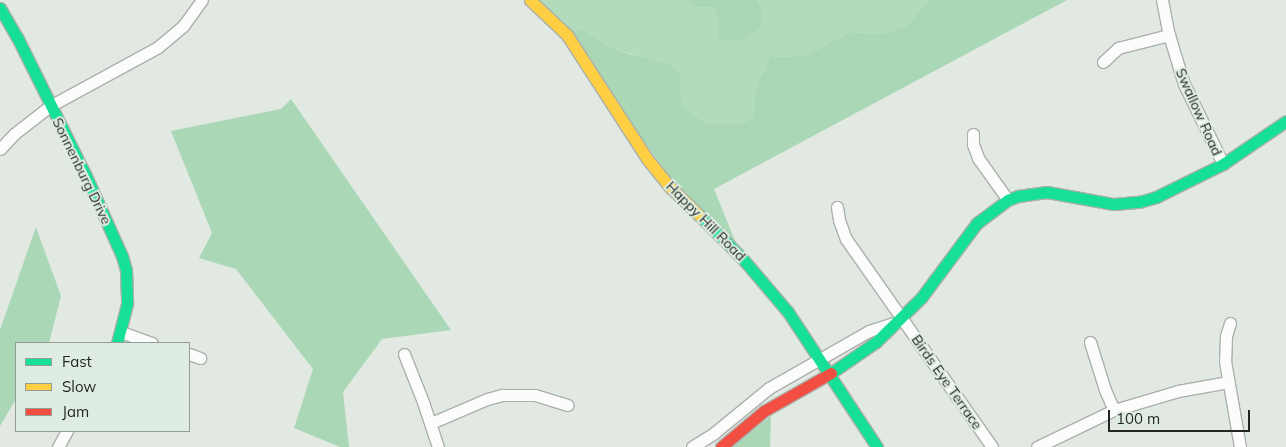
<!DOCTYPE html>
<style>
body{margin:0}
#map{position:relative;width:1286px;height:447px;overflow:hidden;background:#e2e9e3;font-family:Mulish,sans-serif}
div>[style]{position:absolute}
.green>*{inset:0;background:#b2dbbb}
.forest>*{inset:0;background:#aad7b5}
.roads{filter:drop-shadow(1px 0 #abb0ab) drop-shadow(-1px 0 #abb0ab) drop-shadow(0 1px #abb0ab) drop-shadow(0 -1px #abb0ab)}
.street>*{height:11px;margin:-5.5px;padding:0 5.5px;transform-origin:5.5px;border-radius:5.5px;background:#fbfcfb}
.fast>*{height:11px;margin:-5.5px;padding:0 5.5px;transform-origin:5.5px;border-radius:5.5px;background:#16e098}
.slow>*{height:11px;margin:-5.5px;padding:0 5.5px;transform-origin:5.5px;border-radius:5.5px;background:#ffcf43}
.jam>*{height:11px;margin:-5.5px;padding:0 5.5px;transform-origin:5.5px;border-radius:5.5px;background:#f24e42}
span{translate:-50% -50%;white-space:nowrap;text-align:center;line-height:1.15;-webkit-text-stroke:4px #dfece1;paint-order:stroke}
.street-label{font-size:14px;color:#232723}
.legend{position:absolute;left:15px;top:342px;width:175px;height:90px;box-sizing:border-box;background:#dfece1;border:1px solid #949d95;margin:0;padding:6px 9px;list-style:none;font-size:15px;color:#232723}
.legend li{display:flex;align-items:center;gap:10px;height:25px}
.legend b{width:25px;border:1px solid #949d95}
.scale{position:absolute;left:1108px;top:410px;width:142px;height:22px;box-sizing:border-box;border:2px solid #232723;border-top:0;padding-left:6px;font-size:15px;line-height:18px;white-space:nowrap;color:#232723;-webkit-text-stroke:4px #dfece1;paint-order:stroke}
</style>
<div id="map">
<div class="green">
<div style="clip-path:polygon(530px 0,687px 0,694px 8px,713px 7px,718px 20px,718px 38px,764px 12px,757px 0,928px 0,908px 25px,881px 34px,849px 32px,809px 54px,790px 57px,770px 56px,755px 89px,753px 118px,739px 124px,707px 124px,684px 107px,680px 87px,681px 75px,632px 54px,618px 51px,577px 27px,570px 40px)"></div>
</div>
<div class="forest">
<div style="clip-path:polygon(687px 0,757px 0,764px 12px,759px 29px,737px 41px,718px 39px,718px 20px,713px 7px,694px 8px)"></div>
<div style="clip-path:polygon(928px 0,1067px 0,714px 189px,742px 258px,693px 209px,570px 40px,577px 27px,618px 51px,671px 65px,681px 75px,680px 87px,684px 107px,707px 124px,739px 124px,753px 118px,755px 89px,770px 56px,790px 57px,809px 54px,849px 32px,881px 34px,908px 25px)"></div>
<div style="clip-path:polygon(291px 99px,451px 330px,382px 339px,343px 392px,349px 447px,340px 447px,294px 428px,313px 369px,236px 269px,199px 258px,212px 233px,171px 131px,281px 109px)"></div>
<div style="clip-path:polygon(36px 227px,61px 296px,49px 343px,16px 343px,16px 399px,0 426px,0 330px)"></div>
<div style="clip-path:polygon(771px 416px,770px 447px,731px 447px)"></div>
</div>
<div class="roads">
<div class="street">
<div style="left:1162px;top:0;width:36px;rotate:79deg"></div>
<div style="left:1169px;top:35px;width:51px;rotate:73deg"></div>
<div style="left:1184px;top:84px;width:89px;rotate:64deg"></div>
<div style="left:1103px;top:62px;width:21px;rotate:-43deg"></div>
<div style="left:1118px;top:48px;width:53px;rotate:-14.3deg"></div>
<div style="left:973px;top:134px;width:10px;rotate:90deg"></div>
<div style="left:973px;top:144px;width:15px;rotate:70deg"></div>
<div style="left:978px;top:158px;width:52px;rotate:54.5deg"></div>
<div style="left:0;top:149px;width:21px;rotate:-47deg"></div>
<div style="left:14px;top:134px;width:46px;rotate:-37.9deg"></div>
<div style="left:50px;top:106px;width:123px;rotate:-28.6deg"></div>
<div style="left:158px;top:47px;width:33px;rotate:-40deg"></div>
<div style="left:183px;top:26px;width:32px;rotate:-54deg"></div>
<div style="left:837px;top:207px;width:13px;rotate:81deg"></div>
<div style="left:839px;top:220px;width:20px;rotate:70deg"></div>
<div style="left:846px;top:239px;width:254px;rotate:54.9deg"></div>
<div style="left:1230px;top:323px;width:14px;rotate:107deg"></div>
<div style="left:1226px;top:336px;width:25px;rotate:92deg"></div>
<div style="left:1225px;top:361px;width:87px;rotate:80.1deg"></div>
<div style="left:121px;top:332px;width:33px;rotate:20deg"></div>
<div style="left:1090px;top:342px;width:50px;rotate:72.6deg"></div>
<div style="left:1105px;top:390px;width:22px;rotate:66deg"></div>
<div style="left:189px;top:354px;width:12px;rotate:20deg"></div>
<div style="left:404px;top:354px;width:52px;rotate:68.4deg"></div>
<div style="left:423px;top:402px;width:47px;rotate:71.6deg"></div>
<div style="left:431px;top:423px;width:61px;rotate:-23.2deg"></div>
<div style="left:487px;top:399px;width:16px;rotate:-15deg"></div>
<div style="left:502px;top:395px;width:33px"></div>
<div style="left:535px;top:395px;width:34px;rotate:17deg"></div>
<div style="left:58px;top:447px;width:18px;rotate:-61deg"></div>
<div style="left:692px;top:447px;width:26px;rotate:-32deg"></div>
<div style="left:714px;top:433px;width:71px;rotate:-39.3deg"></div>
<div style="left:769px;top:388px;width:115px;rotate:-29.7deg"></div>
<div style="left:869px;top:331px;width:25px;rotate:-18deg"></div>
<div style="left:1037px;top:447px;width:85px;rotate:-25.7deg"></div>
<div style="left:1114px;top:410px;width:67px;rotate:-16.5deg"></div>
<div style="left:1178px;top:391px;width:51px;rotate:-10.2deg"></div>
</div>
<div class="fast">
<div style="left:0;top:8px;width:34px;rotate:60deg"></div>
<div style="left:17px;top:37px;width:155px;rotate:63.6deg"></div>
<div style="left:86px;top:176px;width:88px;rotate:65.8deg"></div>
<div style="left:122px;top:256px;width:15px;rotate:74deg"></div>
<div style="left:126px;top:270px;width:34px;rotate:88deg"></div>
<div style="left:127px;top:304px;width:40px;rotate:104.4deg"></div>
<div style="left:699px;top:215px;width:61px;rotate:45deg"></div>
<div style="left:742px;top:258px;width:71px;rotate:49.6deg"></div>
<div style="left:788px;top:312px;width:162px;rotate:56.6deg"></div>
<div style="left:831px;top:373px;width:55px;rotate:-34.6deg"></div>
<div style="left:876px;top:342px;width:63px;rotate:-44.4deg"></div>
<div style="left:921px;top:298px;width:94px;rotate:-53.3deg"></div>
<div style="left:977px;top:223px;width:39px;rotate:-37deg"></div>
<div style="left:1008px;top:200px;width:11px;rotate:-22deg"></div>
<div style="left:1018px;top:196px;width:29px;rotate:-8deg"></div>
<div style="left:1047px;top:192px;width:68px;rotate:10.2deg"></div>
<div style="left:1114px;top:204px;width:25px;rotate:-5deg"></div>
<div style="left:1139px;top:202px;width:18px;rotate:-16deg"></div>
<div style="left:1156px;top:197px;width:75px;rotate:-26.2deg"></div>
<div style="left:1223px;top:164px;width:76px;rotate:-34.3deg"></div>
</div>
<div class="slow">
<div style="left:530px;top:0;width:51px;rotate:43.4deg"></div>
<div style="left:567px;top:35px;width:149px;rotate:57.1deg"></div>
<div style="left:648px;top:160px;width:36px;rotate:51deg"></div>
<div style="left:671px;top:188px;width:39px;rotate:44deg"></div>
</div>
<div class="jam">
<div style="left:721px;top:447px;width:56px;rotate:-39.9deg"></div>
<div style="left:764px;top:411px;width:77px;rotate:-29.6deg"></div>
</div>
</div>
<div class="street-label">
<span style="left:1199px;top:112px;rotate:66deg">Swallow Road</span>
<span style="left:82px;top:171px;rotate:64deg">Sonnenburg Drive</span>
<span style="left:706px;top:221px;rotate:45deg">Happy Hill Road</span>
<span style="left:947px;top:382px;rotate:55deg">Birds Eye Terrace</span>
</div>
<ul class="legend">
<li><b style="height:6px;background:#16e098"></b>Fast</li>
<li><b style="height:6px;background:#ffcf43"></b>Slow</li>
<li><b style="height:6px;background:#f24e42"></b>Jam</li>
</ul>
<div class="scale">100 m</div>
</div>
